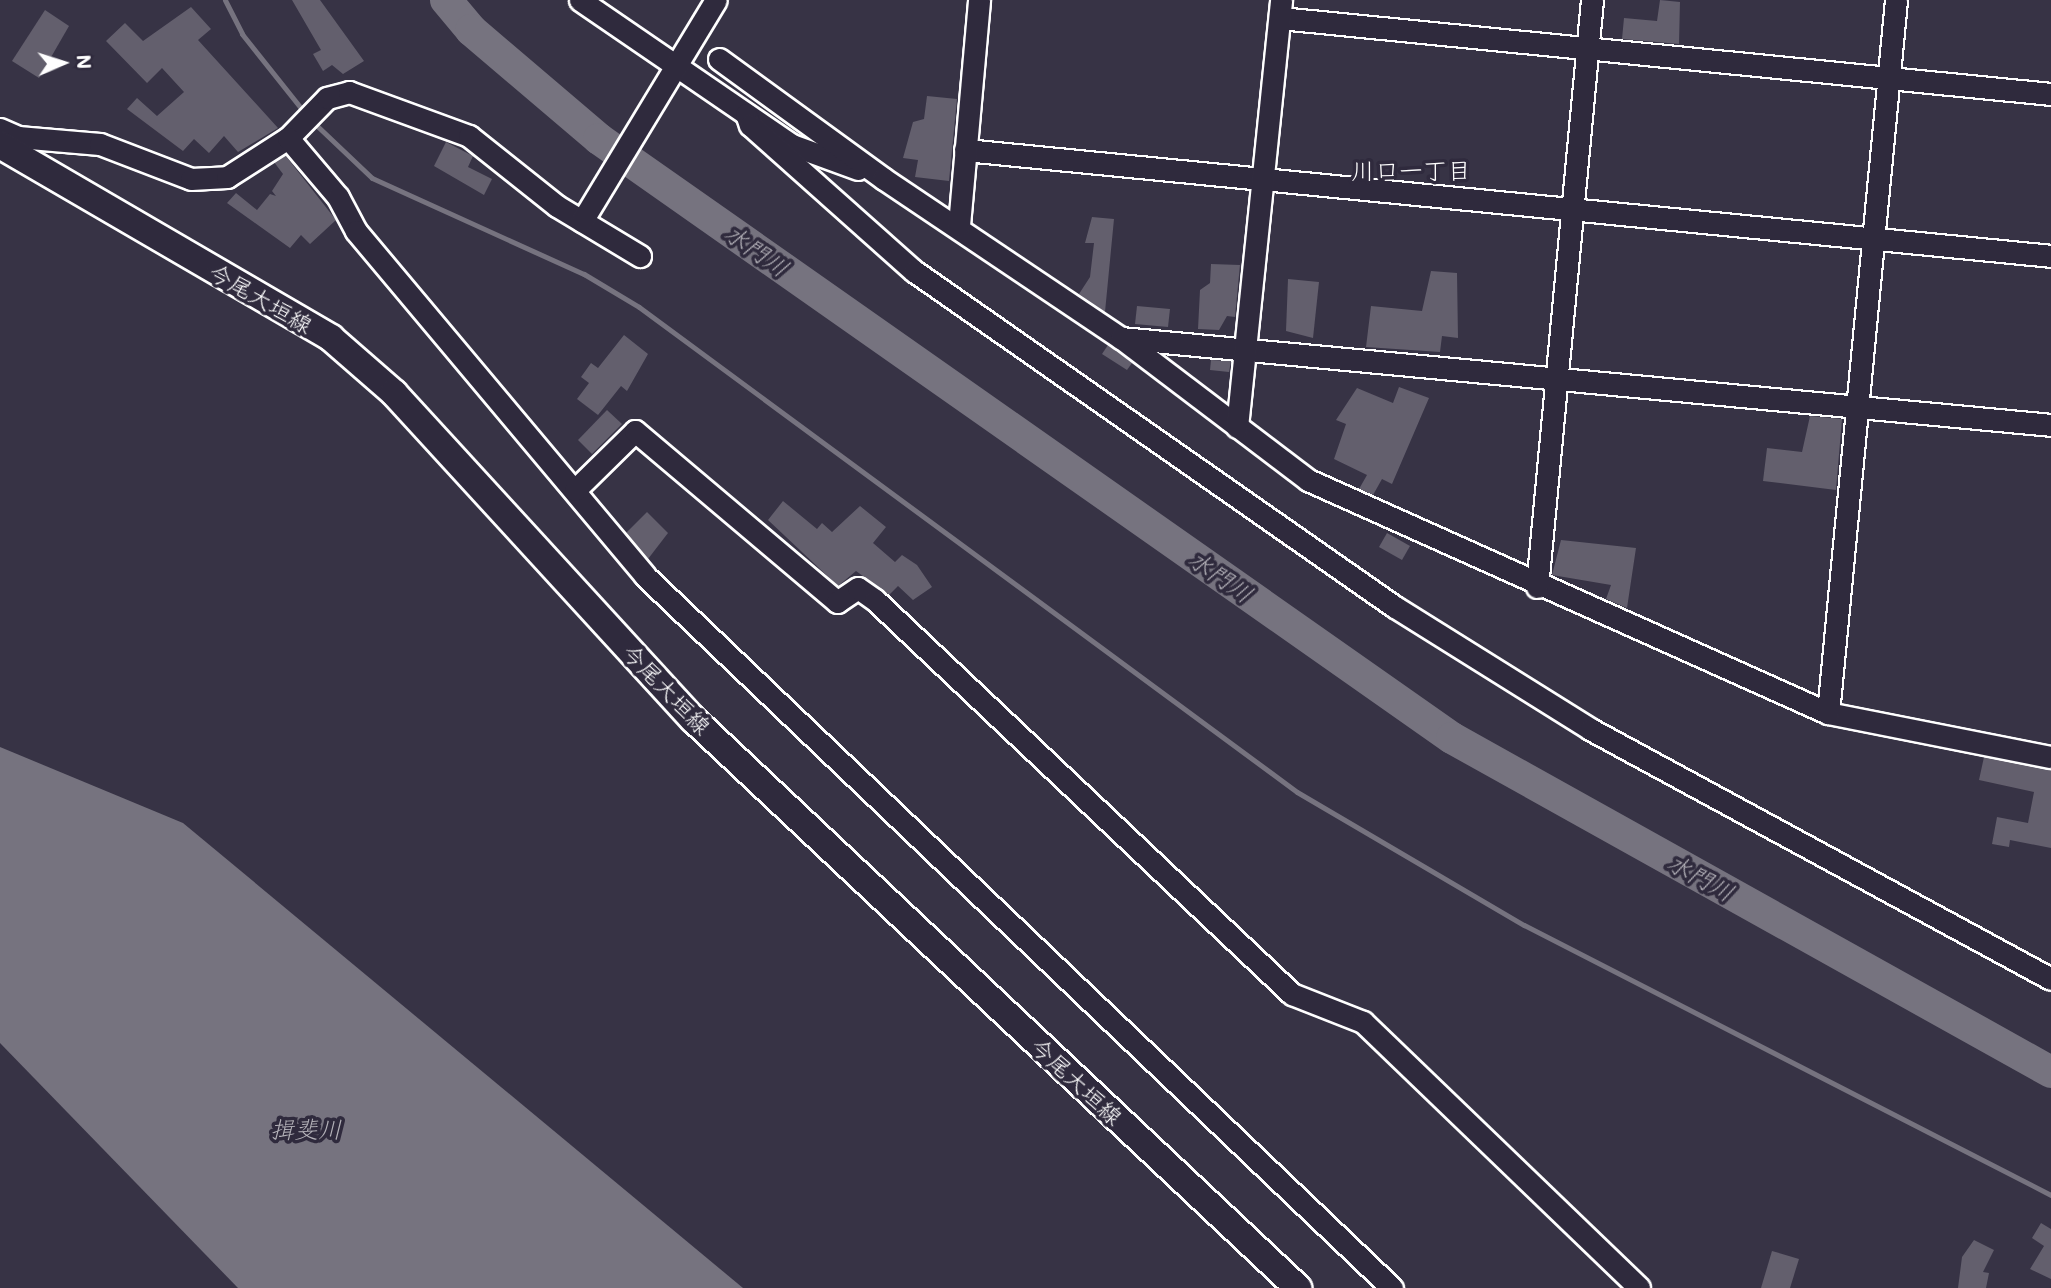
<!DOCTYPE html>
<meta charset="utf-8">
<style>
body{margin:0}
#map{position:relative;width:2051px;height:1288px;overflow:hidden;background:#373345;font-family:Mali,"Klee One",sans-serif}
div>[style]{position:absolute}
.water>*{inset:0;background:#76737f}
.stream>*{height:5px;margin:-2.5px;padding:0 2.5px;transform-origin:2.5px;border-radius:2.5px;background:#76737f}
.river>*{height:32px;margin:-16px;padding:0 16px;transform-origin:16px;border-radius:16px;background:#76737f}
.building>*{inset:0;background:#635f6d}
.roads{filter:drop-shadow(2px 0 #fff) drop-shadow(-2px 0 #fff) drop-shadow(0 2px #fff) drop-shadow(0 -2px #fff)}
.minor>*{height:21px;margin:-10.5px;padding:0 10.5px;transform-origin:10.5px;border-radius:10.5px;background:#2f2a3d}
.major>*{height:26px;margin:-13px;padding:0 13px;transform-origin:13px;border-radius:13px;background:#2f2a3d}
span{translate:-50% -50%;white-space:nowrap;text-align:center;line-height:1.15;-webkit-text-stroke:7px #2f2a3d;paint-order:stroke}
.street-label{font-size:23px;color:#fff}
.neighbourhood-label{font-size:24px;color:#fff}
.water-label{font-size:24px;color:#b4b2b9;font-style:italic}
.north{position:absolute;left:28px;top:28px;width:70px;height:70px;-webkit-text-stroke:5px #2f2a3d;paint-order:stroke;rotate:87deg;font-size:19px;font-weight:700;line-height:28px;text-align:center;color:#fff}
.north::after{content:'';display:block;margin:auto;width:24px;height:32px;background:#fff;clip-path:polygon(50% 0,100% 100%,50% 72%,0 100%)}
</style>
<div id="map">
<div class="water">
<div style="clip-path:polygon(0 747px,183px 823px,743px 1288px,238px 1288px,0 1043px)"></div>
</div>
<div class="stream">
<div style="left:225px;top:0;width:38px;rotate:63deg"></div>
<div style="left:242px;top:34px;width:100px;rotate:51.5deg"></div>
<div style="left:313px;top:122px;width:81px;rotate:43.5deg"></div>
<div style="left:372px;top:178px;width:233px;rotate:24.4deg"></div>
<div style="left:584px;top:274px;width:64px;rotate:31deg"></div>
<div style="left:639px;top:307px;width:817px;rotate:36.39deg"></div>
<div style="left:1297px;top:792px;width:263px;rotate:30.4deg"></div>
<div style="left:1524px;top:925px;width:592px;rotate:27.13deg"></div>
</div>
<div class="river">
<div style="left:446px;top:0;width:39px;rotate:50deg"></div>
<div style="left:471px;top:30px;width:168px;rotate:40.4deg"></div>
<div style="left:599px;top:139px;width:1042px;rotate:35.08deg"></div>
<div style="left:1452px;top:738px;width:686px;rotate:29.14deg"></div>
</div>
<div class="building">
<div style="clip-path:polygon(292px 0,320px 0,364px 61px,343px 74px,332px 65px,323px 71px,313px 54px,321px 50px)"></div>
<div style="clip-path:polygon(1660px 0,1680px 2px,1679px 44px,1622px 39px,1624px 18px,1657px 21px)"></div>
<div style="clip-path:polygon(191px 7px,211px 29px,198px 40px,278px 128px,238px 152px,224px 136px,209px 153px,194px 139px,183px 151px,127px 109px,137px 98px,157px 116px,184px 92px,162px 68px,147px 83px,106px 41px,125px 23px,143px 41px)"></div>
<div style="clip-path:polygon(45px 10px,69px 26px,39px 78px,12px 61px)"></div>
<div style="clip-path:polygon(927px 96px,957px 99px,949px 181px,915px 177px,918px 160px,903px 158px,913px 122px,924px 119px)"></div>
<div style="clip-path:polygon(446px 142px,473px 156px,468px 167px,492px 179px,484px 195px,434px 166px)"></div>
<div style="clip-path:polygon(285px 155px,336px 220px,310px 244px,301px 235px,290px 248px,227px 203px,236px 193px,257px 210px,270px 194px,276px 196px,272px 191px,283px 174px,274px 162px)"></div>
<div style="clip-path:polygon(1092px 217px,1114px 219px,1105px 312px,1079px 294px,1090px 277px,1094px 243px,1085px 243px)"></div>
<div style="clip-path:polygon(1211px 264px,1240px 265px,1235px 317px,1227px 316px,1219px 330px,1198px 329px,1200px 290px,1210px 283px)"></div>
<div style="clip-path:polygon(1431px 271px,1457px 273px,1458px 338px,1442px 336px,1440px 352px,1366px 347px,1371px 306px,1422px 311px)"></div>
<div style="clip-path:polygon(1288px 279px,1319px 282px,1313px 338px,1286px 331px)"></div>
<div style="clip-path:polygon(1137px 306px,1170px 309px,1168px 327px,1135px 324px)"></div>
<div style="clip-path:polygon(624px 335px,648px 354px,627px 391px,621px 386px,598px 415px,577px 399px,589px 383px,581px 377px,591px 363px,598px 368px)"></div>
<div style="clip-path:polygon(1108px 345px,1132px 363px,1127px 370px,1102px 354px)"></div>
<div style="clip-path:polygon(1211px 360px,1231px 361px,1229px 372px,1210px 370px)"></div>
<div style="clip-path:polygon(1399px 387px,1429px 398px,1392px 484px,1382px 479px,1373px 495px,1359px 489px,1367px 475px,1334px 459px,1346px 424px,1336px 420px,1357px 388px,1393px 403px)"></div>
<div style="clip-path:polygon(607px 410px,622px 424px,592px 454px,578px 440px)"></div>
<div style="clip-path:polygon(1810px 416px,1842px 419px,1836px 490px,1763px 481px,1767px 448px,1802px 452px)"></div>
<div style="clip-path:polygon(783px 501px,817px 529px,822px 523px,832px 532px,860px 506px,886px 527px,873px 543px,895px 562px,902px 555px,917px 565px,932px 587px,913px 600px,898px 586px,889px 595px,856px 571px,838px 586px,768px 520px)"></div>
<div style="clip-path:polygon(647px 512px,668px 533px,648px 559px,626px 533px)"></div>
<div style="clip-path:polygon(1387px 533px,1410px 546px,1402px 560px,1379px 547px)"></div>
<div style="clip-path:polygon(1561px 540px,1636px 548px,1627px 608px,1606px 599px,1611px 585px,1552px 575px)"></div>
<div style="clip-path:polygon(1984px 757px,2051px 770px,2051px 848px,2010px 840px,2009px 847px,1992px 844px,1997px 817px,2028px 823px,2034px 792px,1979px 780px)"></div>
<div style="clip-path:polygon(2041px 1223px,2051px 1229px,2051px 1279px,2030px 1269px,2044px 1246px,2032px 1238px)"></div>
<div style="clip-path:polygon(1974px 1240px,1994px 1250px,1983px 1272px,1989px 1273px,1986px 1288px,1958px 1288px,1962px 1257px)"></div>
<div style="clip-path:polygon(1772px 1251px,1799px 1259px,1790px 1288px,1761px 1288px)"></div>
</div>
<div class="roads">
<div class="minor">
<div style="left:580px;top:0;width:257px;rotate:34.4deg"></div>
<div style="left:792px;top:145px;width:70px;rotate:20deg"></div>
<div style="left:1280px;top:18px;width:775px;rotate:5.63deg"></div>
<div style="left:719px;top:59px;width:204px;rotate:36deg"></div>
<div style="left:884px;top:179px;width:285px;rotate:33.9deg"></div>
<div style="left:1121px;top:338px;width:235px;rotate:37.2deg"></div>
<div style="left:1308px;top:480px;width:570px;rotate:24.14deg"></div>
<div style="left:1828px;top:713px;width:227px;rotate:11.2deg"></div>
<div style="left:746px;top:114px;width:12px;rotate:70deg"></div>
<div style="left:750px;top:125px;width:220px;rotate:41.7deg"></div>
<div style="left:914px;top:271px;width:587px;rotate:34.94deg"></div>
<div style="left:1395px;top:607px;width:230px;rotate:32deg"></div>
<div style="left:1590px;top:729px;width:524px;rotate:28.47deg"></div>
<div style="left:0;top:129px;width:20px;rotate:24deg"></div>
<div style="left:18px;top:137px;width:82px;rotate:4.9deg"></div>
<div style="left:100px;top:144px;width:97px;rotate:21deg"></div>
<div style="left:191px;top:179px;width:36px;rotate:-3deg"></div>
<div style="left:227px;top:177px;width:72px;rotate:-32.6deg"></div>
<div style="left:288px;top:138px;width:56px;rotate:-45.7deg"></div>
<div style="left:327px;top:98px;width:23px;rotate:-15deg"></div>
<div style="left:349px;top:92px;width:128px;rotate:20.1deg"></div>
<div style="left:469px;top:136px;width:112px;rotate:38.5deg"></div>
<div style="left:557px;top:206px;width:97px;rotate:31.1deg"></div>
<div style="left:288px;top:138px;width:77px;rotate:49.7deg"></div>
<div style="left:338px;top:197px;width:38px;rotate:62deg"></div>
<div style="left:356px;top:231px;width:450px;rotate:50deg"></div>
<div style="left:645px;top:576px;width:1032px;rotate:43.63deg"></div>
<div style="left:965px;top:150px;width:1091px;rotate:5.57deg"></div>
<div style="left:582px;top:221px;width:258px;rotate:-58.8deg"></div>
<div style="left:959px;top:225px;width:226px;rotate:-84.9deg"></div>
<div style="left:1121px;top:338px;width:934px;rotate:5.34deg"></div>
<div style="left:1237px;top:427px;width:429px;rotate:-84.1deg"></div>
<div style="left:575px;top:490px;width:84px;rotate:-44.5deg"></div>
<div style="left:635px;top:431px;width:265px;rotate:40.2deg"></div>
<div style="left:837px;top:602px;width:25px;rotate:-34deg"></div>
<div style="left:858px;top:588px;width:21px;rotate:35deg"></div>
<div style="left:875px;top:600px;width:574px;rotate:43.38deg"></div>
<div style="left:1292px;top:994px;width:76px;rotate:21.5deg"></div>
<div style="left:1363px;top:1022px;width:383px;rotate:43.9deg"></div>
<div style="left:1537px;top:587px;width:590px;rotate:-84.65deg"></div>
<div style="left:1828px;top:713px;width:716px;rotate:-84.55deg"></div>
</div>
<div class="major">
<div style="left:0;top:145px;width:383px;rotate:30.2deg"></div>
<div style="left:331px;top:338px;width:84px;rotate:41.1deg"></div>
<div style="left:394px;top:393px;width:442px;rotate:47.5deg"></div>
<div style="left:693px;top:719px;width:831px;rotate:43.24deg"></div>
</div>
</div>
<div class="street-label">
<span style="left:261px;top:298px;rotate:30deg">今尾大垣線</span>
<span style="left:667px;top:689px;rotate:46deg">今尾大垣線</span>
<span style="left:1077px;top:1081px;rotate:43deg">今尾大垣線</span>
</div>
<div class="neighbourhood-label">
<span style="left:1411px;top:170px">川口一丁目</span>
</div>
<div class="water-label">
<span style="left:757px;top:250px;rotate:35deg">水門川</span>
<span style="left:1221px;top:576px;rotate:35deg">水門川</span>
<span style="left:1701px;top:877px;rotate:29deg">水門川</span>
<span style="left:306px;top:1129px">揖斐川</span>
</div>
<div class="north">N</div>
</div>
